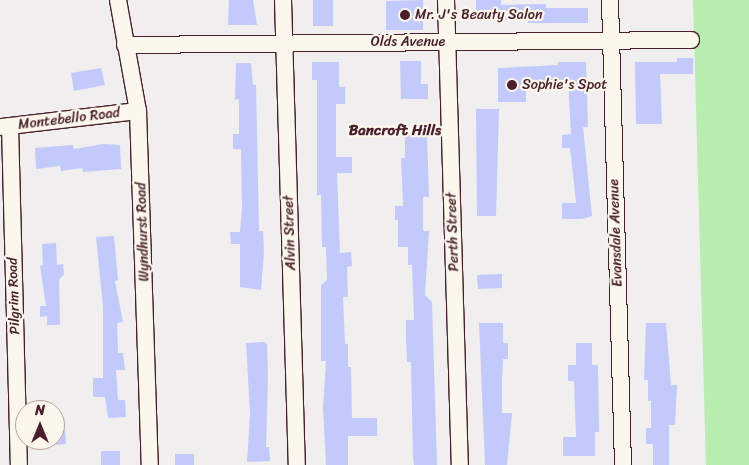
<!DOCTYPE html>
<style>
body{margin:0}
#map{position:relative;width:749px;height:465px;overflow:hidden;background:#f0eeef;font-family:Sriracha,sans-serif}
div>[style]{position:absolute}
.green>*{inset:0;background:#b7edaf}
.building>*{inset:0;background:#c2cafc}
.roads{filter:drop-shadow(1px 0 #4a1f2b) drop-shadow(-1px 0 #4a1f2b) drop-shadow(0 1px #4a1f2b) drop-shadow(0 -1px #4a1f2b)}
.minor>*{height:16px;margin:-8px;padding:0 8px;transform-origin:8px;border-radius:8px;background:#fbf7ec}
.dots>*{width:14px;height:14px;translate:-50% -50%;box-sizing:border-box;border:2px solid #fbf7ec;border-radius:50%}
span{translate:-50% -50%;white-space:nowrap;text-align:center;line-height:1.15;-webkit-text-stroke:4.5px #fbf7ec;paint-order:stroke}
.poi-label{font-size:14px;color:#4a1f2b}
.left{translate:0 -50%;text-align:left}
.street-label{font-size:14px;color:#4a1f2b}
.neighbourhood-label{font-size:15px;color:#4a1f2b;font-weight:700}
.north{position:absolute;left:15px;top:400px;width:50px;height:50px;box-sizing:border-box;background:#fbf7ec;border:1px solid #b4a19f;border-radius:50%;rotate:0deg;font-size:14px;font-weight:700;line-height:20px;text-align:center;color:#4a1f2b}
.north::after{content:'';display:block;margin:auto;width:18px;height:22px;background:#4a1f2b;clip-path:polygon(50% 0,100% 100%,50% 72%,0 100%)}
</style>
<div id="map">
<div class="green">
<div style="clip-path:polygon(693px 0,749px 0,749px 465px,706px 465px)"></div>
</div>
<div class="building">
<div style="clip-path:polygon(229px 0,253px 0,257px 25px,228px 25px)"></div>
<div style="clip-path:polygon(313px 0,333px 0,333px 26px,313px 26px)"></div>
<div style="clip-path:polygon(423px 0,423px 30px,386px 30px,386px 1px)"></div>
<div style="clip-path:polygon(476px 0,501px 0,501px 5px,546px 4px,546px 8px,588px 8px,588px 23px,528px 23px,528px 19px,476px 21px)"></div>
<div style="clip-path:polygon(677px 58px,693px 58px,693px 74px,660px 74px,662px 124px,636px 124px,635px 62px,677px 62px)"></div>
<div style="clip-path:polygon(400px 61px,421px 61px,421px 84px,428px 84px,428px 99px,401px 99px)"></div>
<div style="clip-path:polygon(312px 62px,339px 62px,339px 87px,345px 87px,345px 104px,336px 104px,336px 157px,352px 157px,352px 173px,337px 173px,340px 253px,351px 252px,352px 266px,347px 267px,348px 297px,343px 297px,345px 344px,348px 344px,348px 367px,351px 367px,352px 418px,377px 418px,377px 436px,348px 436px,348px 465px,326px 465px,323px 408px,326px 361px,321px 361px,321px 285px,327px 280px,326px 247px,322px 247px,321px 195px,317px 195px,317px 80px,312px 80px)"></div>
<div style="clip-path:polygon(558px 62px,586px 62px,588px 127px,583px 127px,592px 216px,582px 219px,562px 219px,562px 203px,576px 203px,570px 148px,562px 148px,562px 135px,571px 134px,568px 80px,526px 80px,526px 102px,498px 102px,498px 68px,558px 65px)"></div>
<div style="clip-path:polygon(236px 63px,251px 63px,253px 85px,256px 85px,259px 231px,263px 231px,264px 252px,261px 290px,240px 287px,240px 244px,231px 244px,230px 232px,240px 232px,242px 209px,241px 149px,233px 149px,233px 134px,239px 134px,239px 99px,235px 100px)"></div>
<div style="clip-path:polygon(101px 68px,105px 85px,74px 91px,71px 73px)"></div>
<div style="clip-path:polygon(476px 109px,499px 109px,496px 216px,477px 216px)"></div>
<div style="clip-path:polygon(405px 135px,427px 135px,429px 197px,423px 197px,423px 231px,429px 231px,425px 295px,432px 302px,437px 465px,414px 465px,413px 458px,411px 362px,407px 362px,406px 337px,406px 320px,414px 320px,412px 265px,408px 265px,408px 247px,398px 247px,398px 220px,395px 220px,395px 206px,403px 206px,401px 158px,405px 158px)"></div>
<div style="clip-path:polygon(103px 144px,120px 145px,121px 169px,83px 172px,82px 168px,61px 171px,60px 166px,36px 169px,35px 148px,73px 145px,74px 149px)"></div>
<div style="clip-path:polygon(114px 236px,118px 280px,115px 281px,123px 322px,117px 323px,118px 353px,123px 353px,125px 370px,116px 370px,118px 400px,125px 400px,126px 417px,108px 418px,105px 397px,93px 397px,93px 378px,103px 378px,103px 307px,96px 237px)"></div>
<div style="clip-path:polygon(56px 243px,57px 265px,63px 264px,64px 274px,59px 280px,60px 325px,47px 325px,47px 316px,40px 317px,40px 306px,46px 306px,40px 266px,43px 265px,42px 244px)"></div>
<div style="clip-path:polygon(502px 274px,502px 288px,478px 289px,477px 275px)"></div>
<div style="clip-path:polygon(479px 323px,503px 323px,503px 343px,508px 343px,508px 359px,503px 359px,502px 383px,502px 413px,512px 413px,507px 465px,485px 465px)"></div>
<div style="clip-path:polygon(646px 323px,666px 323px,671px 385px,677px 385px,675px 425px,669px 425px,669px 465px,653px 465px,653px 444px,646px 444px,646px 428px,651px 428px,651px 401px,648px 401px,648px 380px,644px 380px)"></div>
<div style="clip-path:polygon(264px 342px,267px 344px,268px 376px,266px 447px,269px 447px,270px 461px,247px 462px,250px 414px,246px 343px)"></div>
<div style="clip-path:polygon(576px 343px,592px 343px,592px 365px,598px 365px,599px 432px,595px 432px,595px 456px,563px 456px,563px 437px,576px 437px,574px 381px,568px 381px,568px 365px,576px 365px)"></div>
<div style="clip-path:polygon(65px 429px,66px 444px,55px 445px,55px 430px)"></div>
<div style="clip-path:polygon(101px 451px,120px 451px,120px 465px,101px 465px)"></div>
<div style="clip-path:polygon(175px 454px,194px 454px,194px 465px,175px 465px)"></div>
</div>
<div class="roads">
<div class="minor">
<div style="left:118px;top:0;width:113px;rotate:79.8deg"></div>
<div style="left:138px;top:111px;width:354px;rotate:88.1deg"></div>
<div style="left:283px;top:0;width:465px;rotate:88.3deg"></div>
<div style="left:446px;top:0;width:465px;rotate:88.3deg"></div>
<div style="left:610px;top:0;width:465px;rotate:88.4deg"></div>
<div style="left:125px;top:45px;width:566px;rotate:-0.51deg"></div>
<div style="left:10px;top:126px;width:339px;rotate:88.5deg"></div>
<div style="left:1px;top:127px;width:138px;rotate:-6.7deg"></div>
</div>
</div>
<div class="dots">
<div style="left:405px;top:15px;background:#4a1f2b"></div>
<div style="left:512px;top:85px;background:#4a1f2b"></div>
</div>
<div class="poi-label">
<span class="left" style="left:415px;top:15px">Mr. J's Beauty Salon</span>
<span class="left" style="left:522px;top:85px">Sophie's Spot</span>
</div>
<div class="street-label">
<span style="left:408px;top:42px">Olds Avenue</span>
<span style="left:69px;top:119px;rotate:-7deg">Montebello Road</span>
<span style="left:143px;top:232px;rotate:-92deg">Wyndhurst Road</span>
<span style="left:453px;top:232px;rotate:-92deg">Perth Street</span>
<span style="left:290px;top:233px;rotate:-92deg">Alvin Street</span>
<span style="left:616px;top:233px;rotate:-92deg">Evansdale Avenue</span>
<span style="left:14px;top:296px;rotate:-92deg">Pilgrim Road</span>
</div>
<div class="neighbourhood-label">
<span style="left:395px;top:131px">Bancroft Hills</span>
</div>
<div class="north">N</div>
</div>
